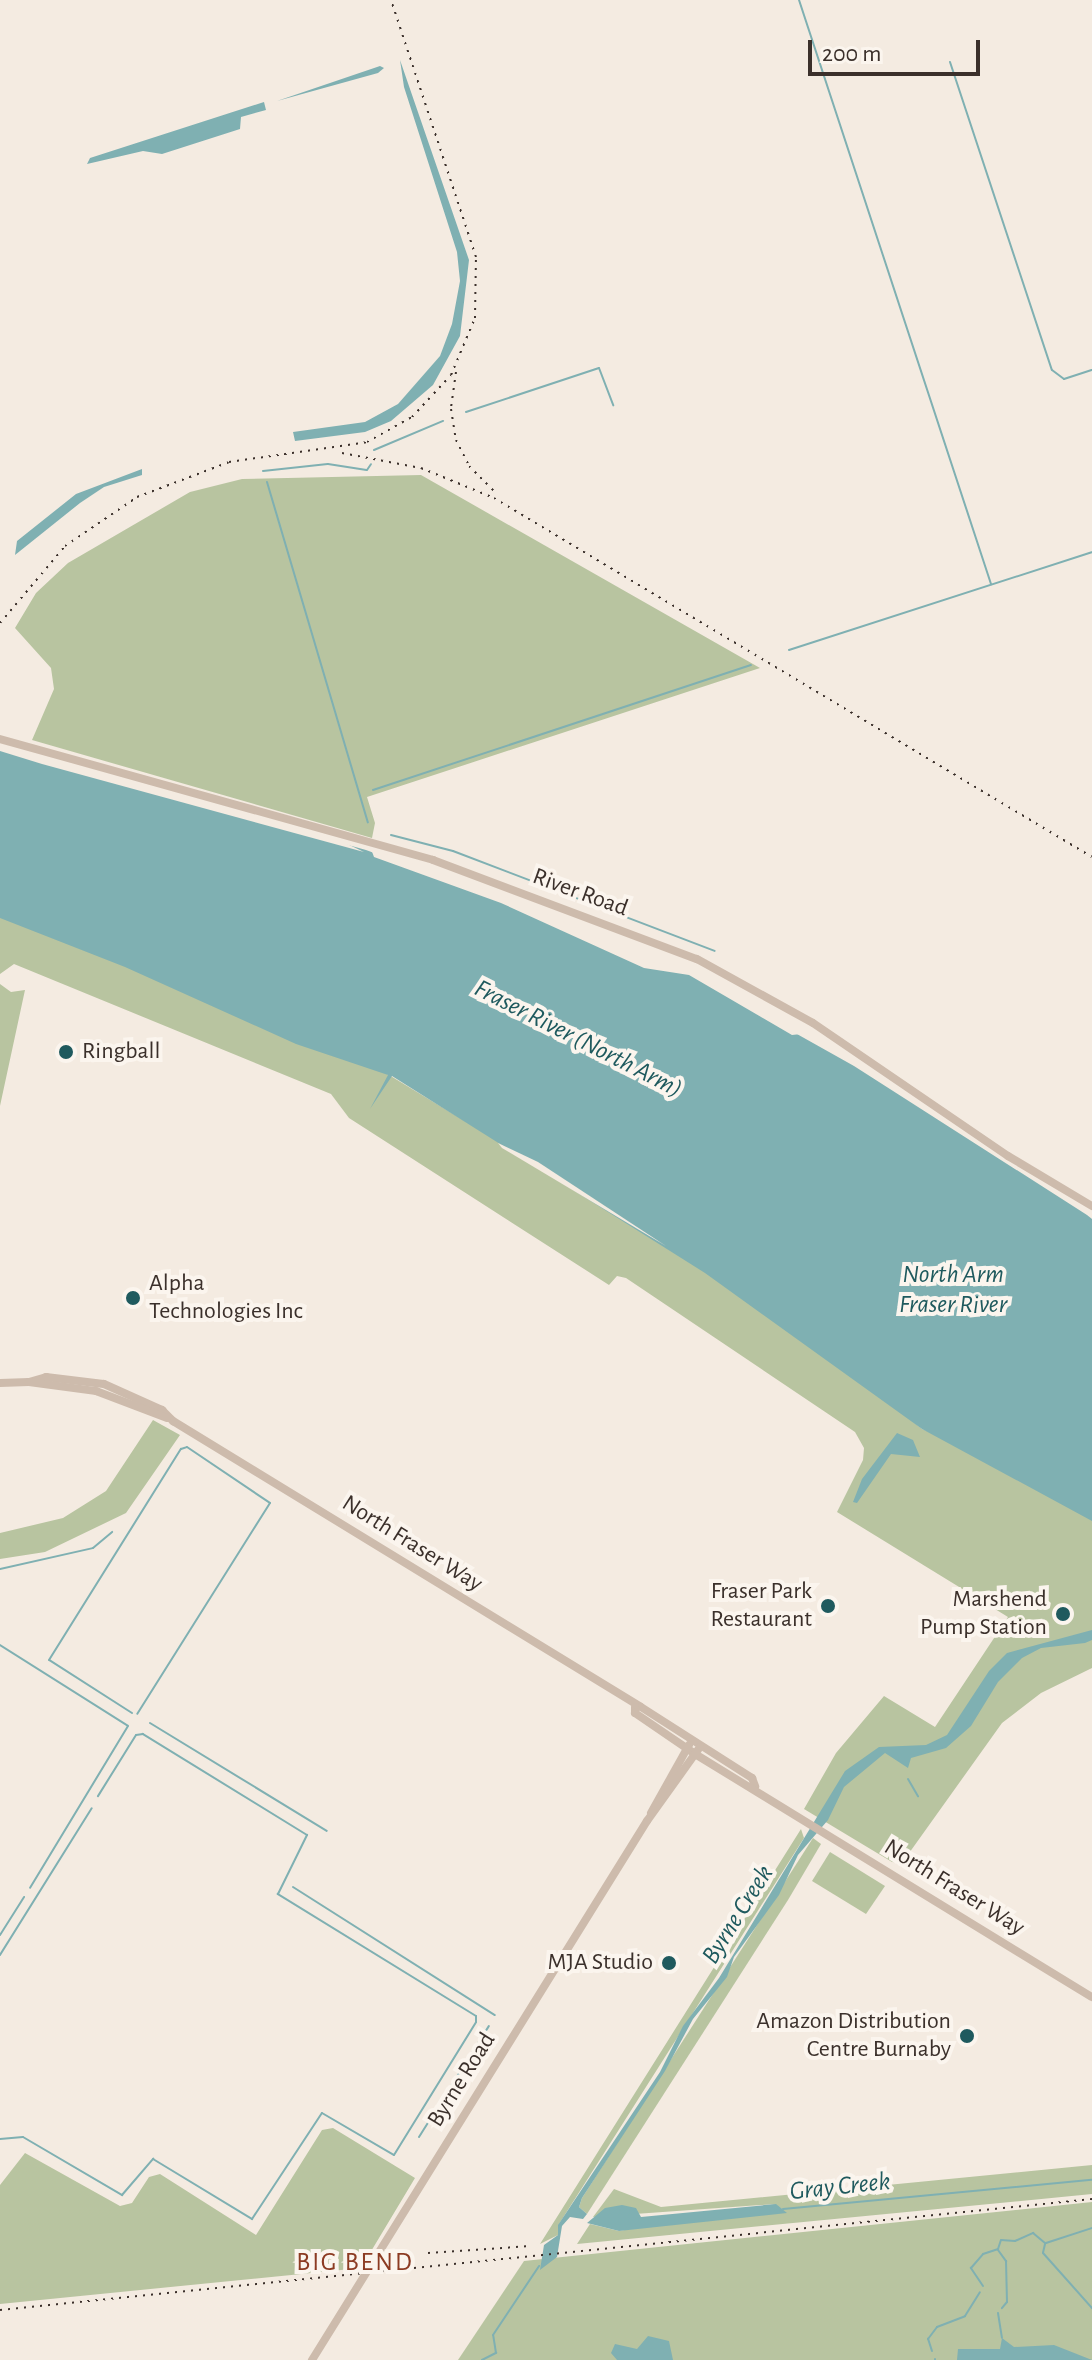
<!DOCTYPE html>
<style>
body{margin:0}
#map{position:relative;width:1092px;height:2360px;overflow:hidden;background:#f4ebe1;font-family:"Alegreya Sans",sans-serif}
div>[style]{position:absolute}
.green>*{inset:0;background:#b8c4a0}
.water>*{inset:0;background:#7fb0b2}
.pier>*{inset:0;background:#f4ebe1}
.stream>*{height:2px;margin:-1px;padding:0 1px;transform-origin:1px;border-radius:1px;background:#7fb0b2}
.tertiary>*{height:8px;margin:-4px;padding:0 4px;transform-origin:4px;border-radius:4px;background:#cdbbac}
.rail>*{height:2px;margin-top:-1px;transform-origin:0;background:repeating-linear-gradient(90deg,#3b302b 0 2px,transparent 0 8px)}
.dots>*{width:22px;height:22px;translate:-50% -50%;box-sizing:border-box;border:4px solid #fbf5ee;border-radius:50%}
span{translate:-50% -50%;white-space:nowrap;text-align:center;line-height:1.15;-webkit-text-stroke:8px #fbf5ee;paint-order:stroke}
.street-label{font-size:24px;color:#3b302b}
.poi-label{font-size:24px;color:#3b302b}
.left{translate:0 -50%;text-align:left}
.right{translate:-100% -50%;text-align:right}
.water-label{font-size:26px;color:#1f5a5e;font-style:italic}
.neighbourhood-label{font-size:26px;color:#8c3b22;letter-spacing:2px}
.scale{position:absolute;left:808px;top:40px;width:172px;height:36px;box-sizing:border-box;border:4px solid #3b302b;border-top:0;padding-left:10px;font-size:24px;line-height:28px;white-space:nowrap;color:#3b302b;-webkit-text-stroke:6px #fbf5ee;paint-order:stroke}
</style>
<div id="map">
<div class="green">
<div style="clip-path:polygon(421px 475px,760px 668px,367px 797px,375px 823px,372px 838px,32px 740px,54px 689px,51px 668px,15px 628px,36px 593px,68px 563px,190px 492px,242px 479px)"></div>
<div style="clip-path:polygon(0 907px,389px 1075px,772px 1308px,922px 1429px,1092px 1500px,1092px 1668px,1041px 1693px,1002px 1723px,902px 1863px,892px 1862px,804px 1809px,836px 1753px,884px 1696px,935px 1727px,1008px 1617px,837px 1512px,863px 1460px,864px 1448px,855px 1432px,626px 1278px,617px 1276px,609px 1285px,349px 1118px,331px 1094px,14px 964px,0 974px)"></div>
<div style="clip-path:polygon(0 984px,11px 992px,25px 990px,0 1106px)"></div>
<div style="clip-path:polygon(153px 1420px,180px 1435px,126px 1513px,45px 1552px,0 1559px,0 1533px,63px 1518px,106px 1491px)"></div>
<div style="clip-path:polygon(801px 1829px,804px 1838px,559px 2224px,558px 2235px,540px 2244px)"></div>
<div style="clip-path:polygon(813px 1838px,821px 1844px,788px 1900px,587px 2214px,579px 2207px,582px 2198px)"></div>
<div style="clip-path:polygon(830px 1852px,885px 1886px,866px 1914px,812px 1881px)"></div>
<div style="clip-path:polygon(333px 2128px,415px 2178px,361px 2268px,0 2304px,0 2185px,25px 2153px,120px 2206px,132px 2203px,149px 2177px,160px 2174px,256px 2235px,322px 2130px)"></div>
<div style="clip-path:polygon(1092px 2165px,1092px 2194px,577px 2244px,590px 2224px,619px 2231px,776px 2204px,593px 2217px,614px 2189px,661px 2207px)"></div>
<div style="clip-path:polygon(1092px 2202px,1092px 2360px,458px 2360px,524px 2261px)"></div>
</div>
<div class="water">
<div style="clip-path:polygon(400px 60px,469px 260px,460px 336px,433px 385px,391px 421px,365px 432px,295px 441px,293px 432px,365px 422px,398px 404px,440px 356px,452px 324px,460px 281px,457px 252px,404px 87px)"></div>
<div style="clip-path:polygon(380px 66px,384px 68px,378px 73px,277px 101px)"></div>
<div style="clip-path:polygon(264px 102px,266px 110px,241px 117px,240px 129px,162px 154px,143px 151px,87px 164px,90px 158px)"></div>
<div style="clip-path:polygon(142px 469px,142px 475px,104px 487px,80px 503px,15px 555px,17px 541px,76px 494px)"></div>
<div style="clip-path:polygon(0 748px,366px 850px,488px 895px,647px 965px,681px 969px,854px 1066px,1087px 1215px,1092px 1219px,1092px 1521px,922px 1429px,705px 1273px,392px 1076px,370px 1109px,388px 1075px,296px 1044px,125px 967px,0 918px)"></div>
<div style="clip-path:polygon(897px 1433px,913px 1440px,920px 1457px,891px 1454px,857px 1503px,853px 1502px,862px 1479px)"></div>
<div style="clip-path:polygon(1092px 1630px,1092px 1640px,1085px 1643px,1041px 1648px,1022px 1658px,998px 1682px,971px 1726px,946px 1748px,911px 1758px,908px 1768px,885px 1753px,844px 1787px,828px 1820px,798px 1855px,779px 1895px,734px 1957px,727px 1977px,693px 2019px,665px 2071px,582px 2198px,579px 2207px,587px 2214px,583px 2219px,570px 2217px,562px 2226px,557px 2257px,540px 2270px,544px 2245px,558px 2235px,558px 2225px,660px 2072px,683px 2026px,719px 1978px,845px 1771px,879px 1747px,926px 1745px,947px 1735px,989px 1671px,1007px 1653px)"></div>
<div style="clip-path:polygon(776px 2204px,787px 2213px,619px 2231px,587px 2223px,605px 2208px,622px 2205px,636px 2208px,641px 2217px)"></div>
<div style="clip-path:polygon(648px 2336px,669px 2341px,673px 2360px,617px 2360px,611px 2353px,615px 2344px,637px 2349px)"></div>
<div style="clip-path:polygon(1002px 2338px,1014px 2347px,1054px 2345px,1092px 2360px,957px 2360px,958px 2349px,1000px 2349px)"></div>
</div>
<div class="pier">
<div style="clip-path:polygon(0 745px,341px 841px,364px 852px,42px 764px,0 751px)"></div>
<div style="clip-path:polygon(371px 849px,525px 904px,649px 962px,679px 965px,801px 1034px,792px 1035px,689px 975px,644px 968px,501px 903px,374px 857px)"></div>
<div style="clip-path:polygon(498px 1143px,538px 1162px,666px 1246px,502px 1148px)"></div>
</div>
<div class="stream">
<div style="left:799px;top:0;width:615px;rotate:71.8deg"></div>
<div style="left:950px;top:62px;width:324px;rotate:71.7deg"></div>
<div style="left:1052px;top:370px;width:15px;rotate:37deg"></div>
<div style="left:1064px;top:379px;width:29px;rotate:-18deg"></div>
<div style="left:466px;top:412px;width:140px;rotate:-18.3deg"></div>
<div style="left:599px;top:368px;width:40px;rotate:69deg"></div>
<div style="left:374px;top:450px;width:75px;rotate:-22.8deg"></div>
<div style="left:263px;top:471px;width:65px;rotate:-6.1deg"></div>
<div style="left:328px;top:464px;width:39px;rotate:9deg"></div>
<div style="left:367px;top:470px;width:7px;rotate:-56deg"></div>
<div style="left:267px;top:482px;width:355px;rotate:73.5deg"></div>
<div style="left:789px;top:650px;width:318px;rotate:-17.9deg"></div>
<div style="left:373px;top:790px;width:398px;rotate:-18.3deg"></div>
<div style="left:391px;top:835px;width:64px;rotate:14.5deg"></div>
<div style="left:453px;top:851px;width:280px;rotate:20.9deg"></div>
<div style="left:0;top:1569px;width:95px;rotate:-12.7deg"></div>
<div style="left:93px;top:1548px;width:25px;rotate:-40deg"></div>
<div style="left:0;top:1645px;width:151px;rotate:32.3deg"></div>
<div style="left:128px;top:1726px;width:189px;rotate:121.2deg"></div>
<div style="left:132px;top:1713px;width:98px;rotate:-147.4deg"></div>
<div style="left:49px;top:1660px;width:249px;rotate:-58deg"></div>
<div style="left:181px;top:1449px;width:6px;rotate:-18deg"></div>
<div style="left:187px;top:1447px;width:100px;rotate:34deg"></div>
<div style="left:270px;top:1503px;width:249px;rotate:122.2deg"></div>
<div style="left:150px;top:1723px;width:207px;rotate:31.4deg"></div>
<div style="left:908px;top:1779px;width:20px;rotate:60deg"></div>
<div style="left:293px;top:1887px;width:239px;rotate:32.4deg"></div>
<div style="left:0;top:1935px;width:45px;rotate:-57.7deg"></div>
<div style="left:0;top:1955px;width:173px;rotate:-58deg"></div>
<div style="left:419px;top:2137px;width:131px;rotate:-57.8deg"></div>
<div style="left:0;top:2139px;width:23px;rotate:-5deg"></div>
<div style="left:23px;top:2137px;width:115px;rotate:30.4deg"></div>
<div style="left:122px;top:2195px;width:48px;rotate:-49.3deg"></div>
<div style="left:153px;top:2159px;width:116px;rotate:31.2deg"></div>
<div style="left:252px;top:2219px;width:127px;rotate:-56.6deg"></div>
<div style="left:322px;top:2113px;width:83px;rotate:30.3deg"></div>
<div style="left:394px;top:2155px;width:156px;rotate:-58.3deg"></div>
<div style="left:476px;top:2022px;width:6px;rotate:-90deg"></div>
<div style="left:476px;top:2016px;width:233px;rotate:-148.4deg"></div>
<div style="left:278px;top:1894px;width:66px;rotate:-63.8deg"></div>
<div style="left:307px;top:1835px;width:193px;rotate:-148.4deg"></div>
<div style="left:143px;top:1734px;width:7px;rotate:172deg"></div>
<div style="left:136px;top:1735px;width:72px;rotate:121.9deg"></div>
<div style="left:783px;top:2209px;width:310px;rotate:-5.4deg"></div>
<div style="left:1046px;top:2243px;width:48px;rotate:-18.1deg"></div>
<div style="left:1045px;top:2244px;width:9px;rotate:103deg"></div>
<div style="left:1043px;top:2253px;width:74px;rotate:48.3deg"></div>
<div style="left:998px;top:2250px;width:14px;rotate:54deg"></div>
<div style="left:1006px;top:2261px;width:41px;rotate:88.6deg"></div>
<div style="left:1007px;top:2302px;width:8px;rotate:130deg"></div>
<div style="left:983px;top:2286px;width:22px;rotate:-124deg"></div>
<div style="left:971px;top:2268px;width:18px;rotate:-49deg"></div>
<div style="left:983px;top:2254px;width:16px;rotate:-18deg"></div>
<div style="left:998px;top:2249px;width:9px;rotate:-72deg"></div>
<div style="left:1001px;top:2240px;width:14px;rotate:4deg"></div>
<div style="left:1015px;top:2241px;width:20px;rotate:-24deg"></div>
<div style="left:1033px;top:2233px;width:16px;rotate:40deg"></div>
<div style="left:998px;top:2313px;width:25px;rotate:81deg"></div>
<div style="left:932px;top:2351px;width:13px;rotate:-108deg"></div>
<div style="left:928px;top:2339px;width:15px;rotate:-53deg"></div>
<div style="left:937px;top:2327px;width:30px;rotate:-21deg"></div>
<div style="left:965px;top:2316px;width:28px;rotate:-58deg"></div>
<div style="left:935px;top:2359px;width:1px;rotate:90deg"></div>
<div style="left:482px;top:2360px;width:16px;rotate:-27deg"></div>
<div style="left:496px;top:2353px;width:18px;rotate:-99deg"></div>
<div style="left:493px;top:2335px;width:83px;rotate:-56.3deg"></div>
</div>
<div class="tertiary">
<div style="left:0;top:739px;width:450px;rotate:15.6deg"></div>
<div style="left:433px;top:860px;width:282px;rotate:20.6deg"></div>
<div style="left:697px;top:959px;width:132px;rotate:28.9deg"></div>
<div style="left:813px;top:1023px;width:236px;rotate:34.3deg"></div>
<div style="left:1008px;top:1156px;width:98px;rotate:30.8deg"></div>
<div style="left:29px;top:1382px;width:18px;rotate:-16deg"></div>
<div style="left:46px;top:1377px;width:58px;rotate:6.9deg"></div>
<div style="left:104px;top:1384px;width:64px;rotate:24.1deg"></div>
<div style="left:162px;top:1410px;width:16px;rotate:45deg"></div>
<div style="left:173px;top:1421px;width:548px;rotate:31.43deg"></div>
<div style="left:641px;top:1707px;width:132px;rotate:32.6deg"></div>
<div style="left:752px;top:1778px;width:9px;rotate:69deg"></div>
<div style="left:0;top:1383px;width:29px;rotate:-2deg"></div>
<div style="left:29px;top:1382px;width:68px;rotate:7.7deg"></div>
<div style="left:96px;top:1391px;width:76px;rotate:20.8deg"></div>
<div style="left:635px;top:1707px;width:6px;rotate:90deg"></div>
<div style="left:635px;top:1713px;width:73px;rotate:34.3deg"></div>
<div style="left:695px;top:1754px;width:465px;rotate:31.5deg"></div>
<div style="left:651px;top:1813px;width:78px;rotate:-60.8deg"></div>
<div style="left:312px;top:2360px;width:635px;rotate:-58.14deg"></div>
<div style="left:647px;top:1821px;width:91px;rotate:-54.4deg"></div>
</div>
<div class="rail">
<div style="left:456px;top:372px;width:37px;rotate:98deg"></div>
<div style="left:451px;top:409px;width:31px;rotate:81deg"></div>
<div style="left:456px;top:440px;width:29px;rotate:63deg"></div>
<div style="left:469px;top:466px;width:38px;rotate:45deg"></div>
<div style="left:342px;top:453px;width:80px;rotate:10.8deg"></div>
<div style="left:421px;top:468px;width:79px;rotate:22.3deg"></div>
<div style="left:494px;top:498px;width:697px;rotate:30.98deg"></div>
<div style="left:0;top:623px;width:101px;rotate:-49.8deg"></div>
<div style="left:65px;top:546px;width:87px;rotate:-34.2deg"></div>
<div style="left:137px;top:497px;width:98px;rotate:-20.8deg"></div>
<div style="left:229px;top:462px;width:139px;rotate:-8.2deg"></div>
<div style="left:367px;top:442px;width:51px;rotate:-29.1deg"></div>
<div style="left:412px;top:417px;width:57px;rotate:-47.1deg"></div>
<div style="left:451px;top:375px;width:62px;rotate:-67.2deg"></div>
<div style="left:475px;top:318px;width:61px;rotate:-89.1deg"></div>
<div style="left:476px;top:257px;width:271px;rotate:-108.3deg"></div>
<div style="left:428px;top:2253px;width:102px;rotate:-3.9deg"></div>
<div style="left:0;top:2310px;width:1098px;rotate:-5.8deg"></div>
</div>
<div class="dots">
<div style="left:66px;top:1052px;background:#1f5a5e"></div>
<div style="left:133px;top:1298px;background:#1f5a5e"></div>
<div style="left:828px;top:1606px;background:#1f5a5e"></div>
<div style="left:1063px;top:1614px;background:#1f5a5e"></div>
<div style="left:669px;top:1963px;background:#1f5a5e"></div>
<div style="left:967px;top:2036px;background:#1f5a5e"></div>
</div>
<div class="street-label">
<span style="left:580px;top:893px;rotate:20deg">River Road</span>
<span style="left:412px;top:1544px;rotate:32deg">North Fraser Way</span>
<span style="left:954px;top:1888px;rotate:32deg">North Fraser Way</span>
<span style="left:462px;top:2080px;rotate:-58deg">Byrne Road</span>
</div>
<div class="poi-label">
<span class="left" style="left:82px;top:1052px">Ringball</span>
<span class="left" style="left:149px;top:1298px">Alpha<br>Technologies Inc</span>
<span class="right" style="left:812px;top:1606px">Fraser Park<br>Restaurant</span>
<span class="right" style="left:1047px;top:1614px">Marshend<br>Pump Station</span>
<span class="right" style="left:653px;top:1963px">MJA Studio</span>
<span class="right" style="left:951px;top:2036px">Amazon Distribution<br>Centre Burnaby</span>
</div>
<div class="water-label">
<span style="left:578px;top:1039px;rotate:27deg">Fraser River (North Arm)</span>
<span style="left:953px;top:1290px">North Arm<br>Fraser River</span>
<span style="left:738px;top:1915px;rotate:-58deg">Byrne Creek</span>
<span style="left:840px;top:2187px;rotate:-6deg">Gray Creek</span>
</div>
<div class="neighbourhood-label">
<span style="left:355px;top:2263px">BIG BEND</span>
</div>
<div class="scale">200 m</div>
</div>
